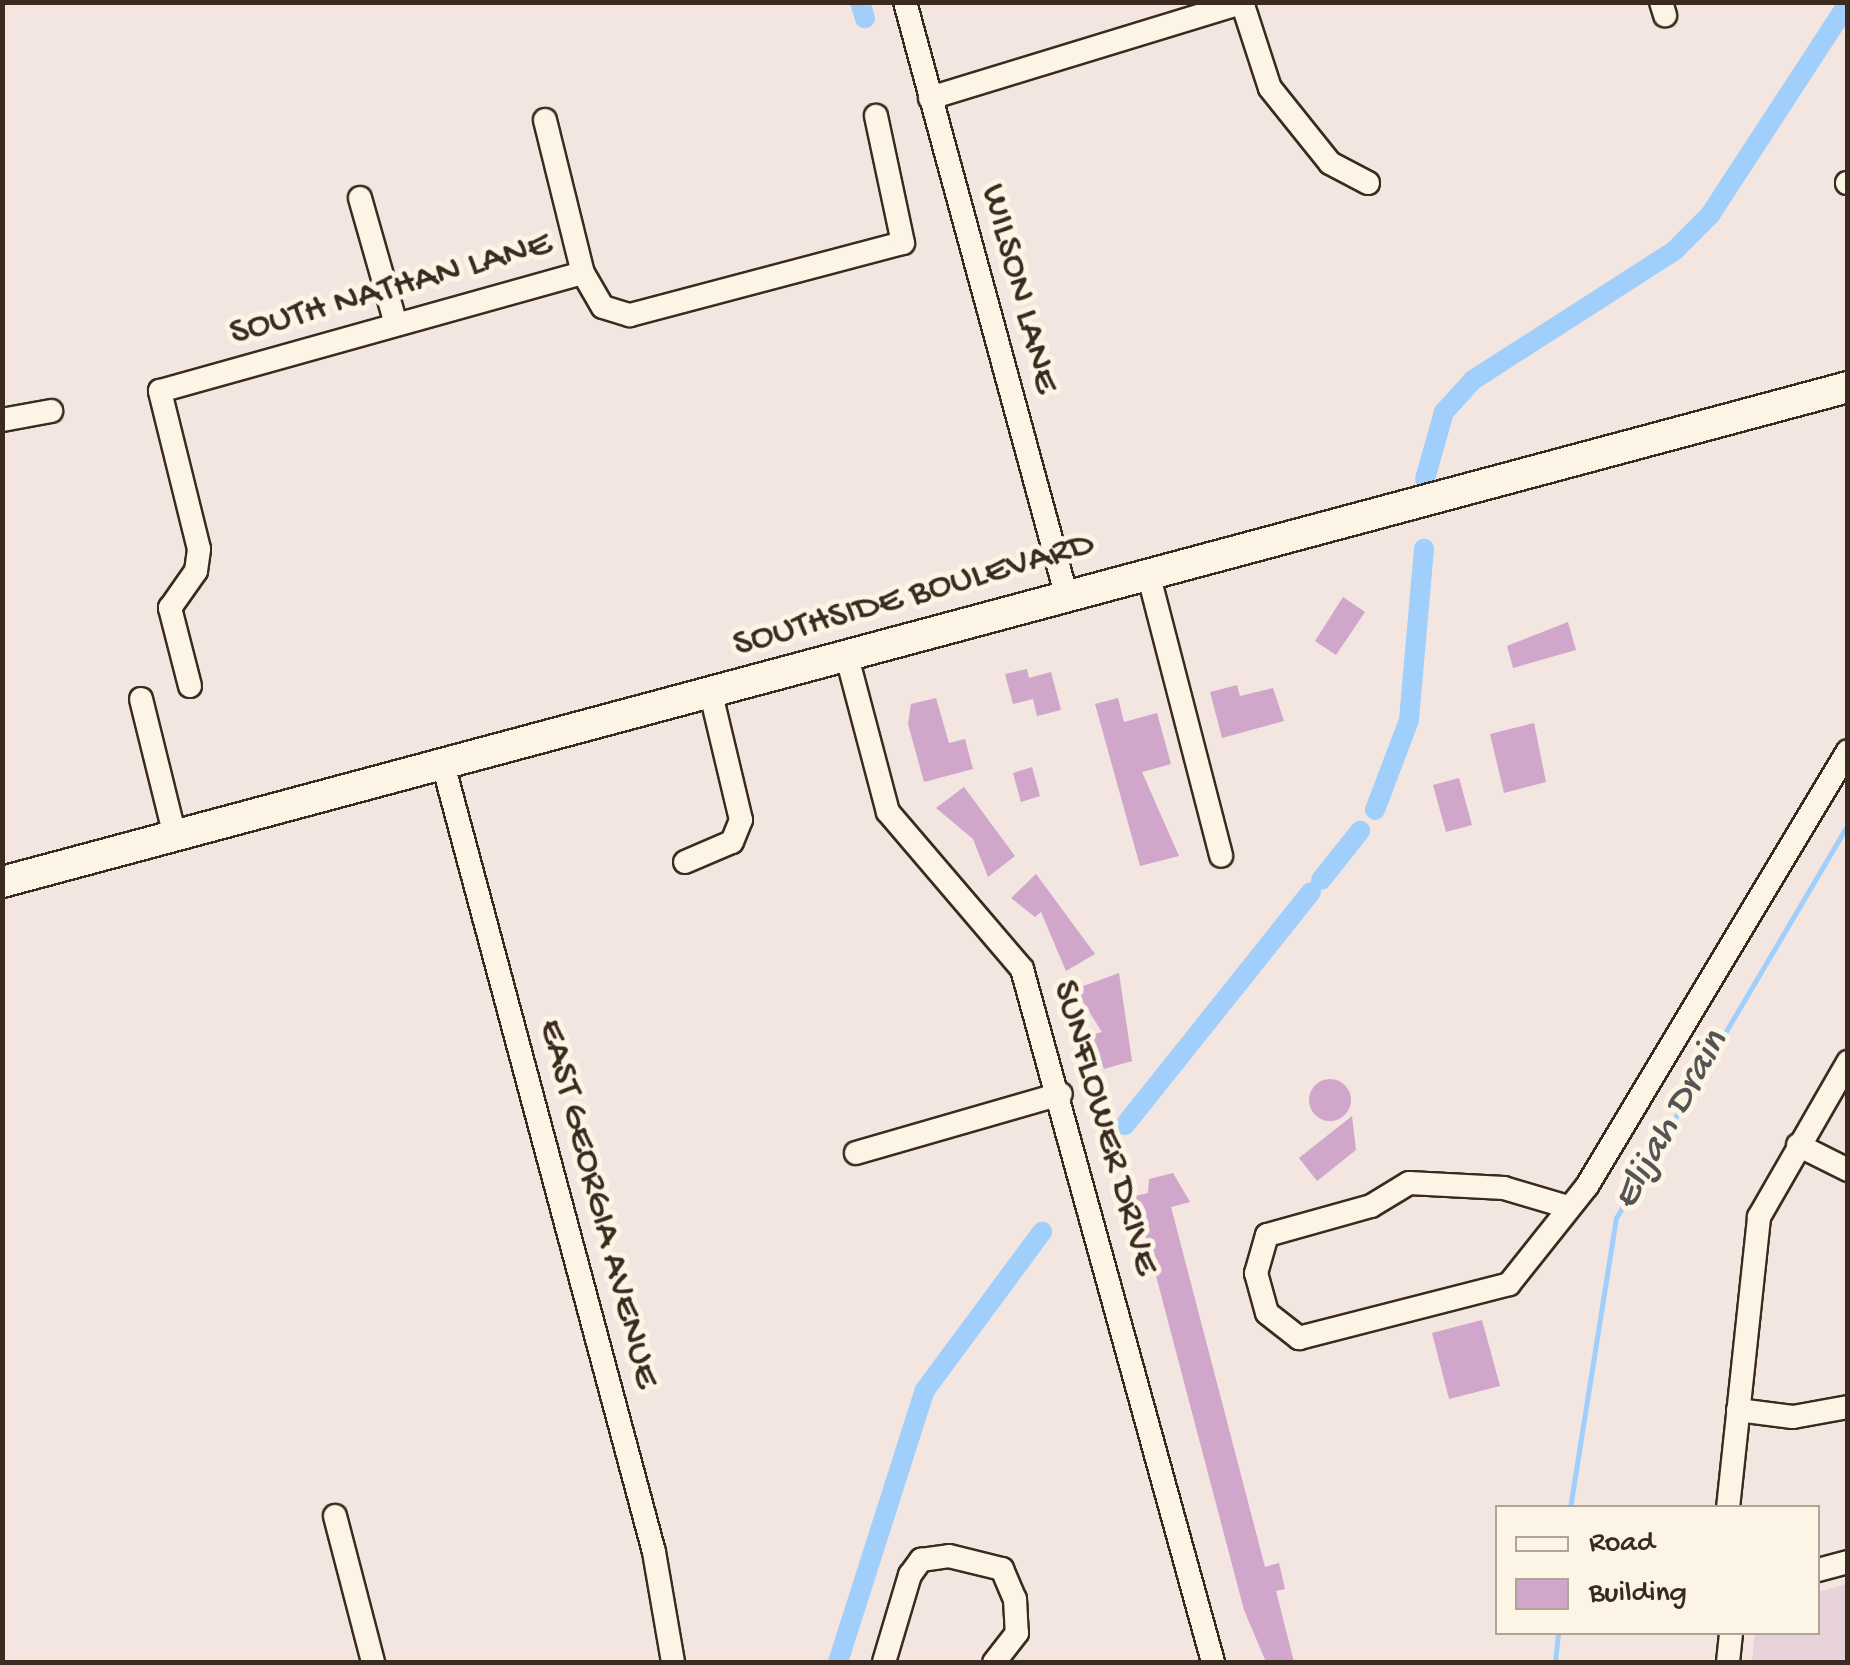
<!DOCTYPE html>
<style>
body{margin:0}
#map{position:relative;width:1850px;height:1665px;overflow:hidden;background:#f3e5e0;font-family:"Gochi Hand",sans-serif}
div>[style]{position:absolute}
.built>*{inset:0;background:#e8d2da}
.stream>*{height:5px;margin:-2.5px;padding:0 2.5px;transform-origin:2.5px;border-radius:2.5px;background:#a1cffc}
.canal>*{height:20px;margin:-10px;padding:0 10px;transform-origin:10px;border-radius:10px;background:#a1cffc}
.building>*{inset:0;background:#d0a6cb}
.round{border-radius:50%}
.roads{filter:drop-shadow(2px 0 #3b2a1e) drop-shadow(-2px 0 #3b2a1e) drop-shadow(0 2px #3b2a1e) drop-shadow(0 -2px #3b2a1e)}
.minor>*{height:22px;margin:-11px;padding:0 11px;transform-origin:11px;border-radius:11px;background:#fcf5e5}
.major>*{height:30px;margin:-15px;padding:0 15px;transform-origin:15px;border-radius:15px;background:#fcf5e5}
span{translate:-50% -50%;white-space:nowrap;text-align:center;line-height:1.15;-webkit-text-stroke:10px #fcf5e5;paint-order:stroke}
.street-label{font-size:38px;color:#3b2a1e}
.water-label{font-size:40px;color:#545356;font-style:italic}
.frame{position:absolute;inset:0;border:5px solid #3b2a1e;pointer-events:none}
.legend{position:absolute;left:1495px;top:1505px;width:325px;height:130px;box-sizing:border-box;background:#fcf5e5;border:2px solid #afa495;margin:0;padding:12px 18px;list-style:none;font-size:30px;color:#3b2a1e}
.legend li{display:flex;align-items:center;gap:20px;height:50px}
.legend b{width:50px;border:2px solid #afa495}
</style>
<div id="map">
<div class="built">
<div style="clip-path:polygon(1847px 1584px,1847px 1662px,1752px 1662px,1755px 1633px,1818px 1632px,1818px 1592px)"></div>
</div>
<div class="stream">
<div style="left:1570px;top:1508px;width:294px;rotate:-81deg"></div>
<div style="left:1616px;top:1218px;width:457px;rotate:-59.5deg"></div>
<div style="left:1555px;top:1662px;width:30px;rotate:-84deg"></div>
</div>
<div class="canal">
<div style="left:860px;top:2px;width:17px;rotate:73deg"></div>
<div style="left:1425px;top:479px;width:70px;rotate:-74.2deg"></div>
<div style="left:1444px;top:412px;width:43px;rotate:-47.8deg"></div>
<div style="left:1473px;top:380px;width:239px;rotate:-32.7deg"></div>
<div style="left:1674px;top:251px;width:51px;rotate:-45deg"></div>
<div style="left:1710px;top:215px;width:253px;rotate:-56.9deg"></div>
<div style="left:1375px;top:810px;width:96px;rotate:-69.3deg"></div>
<div style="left:1409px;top:720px;width:172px;rotate:-85deg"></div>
<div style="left:1321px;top:880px;width:63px;rotate:-51.5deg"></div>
<div style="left:1125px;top:1125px;width:298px;rotate:-51.4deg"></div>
<div style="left:838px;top:1662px;width:286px;rotate:-72.3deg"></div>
<div style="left:925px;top:1390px;width:197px;rotate:-53.5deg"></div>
</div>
<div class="building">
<div style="clip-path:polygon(1343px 597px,1365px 612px,1336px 655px,1315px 641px)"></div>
<div style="clip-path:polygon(1568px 622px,1576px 650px,1513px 668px,1507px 646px)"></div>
<div style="clip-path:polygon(1027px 669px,1029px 678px,1051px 672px,1061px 710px,1037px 716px,1033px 699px,1013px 704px,1005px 674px)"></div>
<div style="clip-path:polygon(1237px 685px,1240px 696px,1273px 688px,1284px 721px,1222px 738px,1210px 692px)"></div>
<div style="clip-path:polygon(936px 698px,949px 743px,965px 739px,973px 769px,924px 782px,908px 724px,911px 704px)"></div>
<div style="clip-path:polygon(1118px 698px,1124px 722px,1157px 713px,1171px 764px,1142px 772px,1179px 856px,1140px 866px,1095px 704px)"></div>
<div style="clip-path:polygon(1534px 723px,1546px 782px,1504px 793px,1490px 734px)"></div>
<div style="clip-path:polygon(1032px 767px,1040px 796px,1021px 802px,1013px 773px)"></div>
<div style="clip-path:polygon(1459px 778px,1472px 825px,1446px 832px,1433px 785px)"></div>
<div style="clip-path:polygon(964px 787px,1015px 856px,988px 877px,973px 839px,936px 808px)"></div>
<div style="clip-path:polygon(1036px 874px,1095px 954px,1066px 971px,1041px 912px,1035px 917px,1011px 898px)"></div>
<div style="clip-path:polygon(1119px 973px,1132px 1061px,1104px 1069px,1091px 1035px,1102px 1032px,1075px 989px)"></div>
<div class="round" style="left:1309px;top:1079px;width:42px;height:42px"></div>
<div style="clip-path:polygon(1352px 1116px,1356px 1150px,1317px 1181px,1299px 1158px)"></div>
<div style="clip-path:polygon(1173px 1173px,1190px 1202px,1171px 1207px,1265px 1567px,1279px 1563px,1285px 1589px,1276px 1591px,1294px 1662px,1266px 1662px,1244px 1610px,1135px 1196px,1148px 1193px,1149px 1179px)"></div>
<div style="clip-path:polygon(1482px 1320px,1500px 1386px,1449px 1399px,1432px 1333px)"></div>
</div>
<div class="roads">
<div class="minor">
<div style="left:905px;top:2px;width:614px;rotate:74.79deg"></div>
<div style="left:1242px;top:2px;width:90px;rotate:72deg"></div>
<div style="left:1270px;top:88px;width:96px;rotate:51.3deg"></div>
<div style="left:1330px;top:163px;width:43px;rotate:27.8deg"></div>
<div style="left:1661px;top:2px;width:14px;rotate:73deg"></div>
<div style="left:930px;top:98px;width:328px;rotate:-17deg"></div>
<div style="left:545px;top:120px;width:158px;rotate:76.1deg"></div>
<div style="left:1847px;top:183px;width:1px"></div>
<div style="left:360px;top:198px;width:131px;rotate:74.1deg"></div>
<div style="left:2px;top:420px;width:50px;rotate:-10.4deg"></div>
<div style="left:1148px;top:573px;width:292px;rotate:75.5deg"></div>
<div style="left:847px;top:657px;width:160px;rotate:75.2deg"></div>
<div style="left:888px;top:812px;width:206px;rotate:49.5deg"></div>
<div style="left:1022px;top:969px;width:719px;rotate:74.59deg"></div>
<div style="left:190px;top:686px;width:81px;rotate:-104.4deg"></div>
<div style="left:170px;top:608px;width:45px;rotate:-54.9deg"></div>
<div style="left:196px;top:571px;width:22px;rotate:-82deg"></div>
<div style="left:199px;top:549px;width:163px;rotate:-103.9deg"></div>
<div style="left:160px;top:391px;width:439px;rotate:-15.6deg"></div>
<div style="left:583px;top:273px;width:39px;rotate:60deg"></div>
<div style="left:603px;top:307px;width:28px;rotate:17deg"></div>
<div style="left:630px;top:315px;width:282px;rotate:-14.8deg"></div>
<div style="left:903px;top:243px;width:130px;rotate:-102deg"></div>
<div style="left:141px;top:699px;width:141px;rotate:76.1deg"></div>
<div style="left:443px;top:764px;width:816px;rotate:75.01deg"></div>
<div style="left:654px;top:1552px;width:112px;rotate:80.2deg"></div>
<div style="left:685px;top:862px;width:51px;rotate:-23.1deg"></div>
<div style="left:732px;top:842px;width:24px;rotate:-68deg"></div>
<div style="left:741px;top:820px;width:130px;rotate:-103.4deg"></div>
<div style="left:1798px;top:1145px;width:56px;rotate:26.6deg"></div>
<div style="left:856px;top:1153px;width:213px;rotate:-16.1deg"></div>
<div style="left:1568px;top:1207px;width:67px;rotate:-163.5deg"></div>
<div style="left:1504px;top:1188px;width:95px;rotate:-177deg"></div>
<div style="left:1409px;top:1183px;width:44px;rotate:148.8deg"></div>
<div style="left:1371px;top:1206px;width:108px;rotate:164.4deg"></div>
<div style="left:1267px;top:1235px;width:40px;rotate:106deg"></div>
<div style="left:1256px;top:1273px;width:41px;rotate:74.6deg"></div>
<div style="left:1267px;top:1313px;width:41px;rotate:38deg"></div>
<div style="left:1299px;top:1338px;width:217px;rotate:-14.4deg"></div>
<div style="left:1509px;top:1284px;width:125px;rotate:-51.5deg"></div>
<div style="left:1587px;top:1186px;width:507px;rotate:-59.04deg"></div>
<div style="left:1738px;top:1410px;width:55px;rotate:7.3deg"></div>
<div style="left:1793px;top:1417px;width:56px;rotate:-10.3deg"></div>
<div style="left:1728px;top:1508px;width:293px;rotate:-83.9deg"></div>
<div style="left:1759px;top:1217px;width:179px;rotate:-60.1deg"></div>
<div style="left:335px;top:1516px;width:151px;rotate:75.4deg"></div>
<div style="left:1818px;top:1570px;width:31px;rotate:-15deg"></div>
<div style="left:884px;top:1662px;width:91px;rotate:-73.4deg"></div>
<div style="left:910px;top:1575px;width:19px;rotate:-54deg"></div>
<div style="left:921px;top:1560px;width:28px;rotate:-8deg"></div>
<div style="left:949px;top:1556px;width:55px;rotate:13.8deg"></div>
<div style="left:1002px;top:1569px;width:33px;rotate:67deg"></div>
<div style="left:1015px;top:1599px;width:34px;rotate:87deg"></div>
<div style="left:1017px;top:1633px;width:37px;rotate:128deg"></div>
<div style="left:1728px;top:1662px;width:30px;rotate:-84deg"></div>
</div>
<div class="major">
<div style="left:2px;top:882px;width:1911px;rotate:-15.01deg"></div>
</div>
</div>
<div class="street-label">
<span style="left:1018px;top:289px;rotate:75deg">WILSON LANE</span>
<span style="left:391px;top:290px;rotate:-16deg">SOUTH NATHAN LANE</span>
<span style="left:914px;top:596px;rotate:-16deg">SOUTHSIDE BOULEVARD</span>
<span style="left:1104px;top:1128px;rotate:74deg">SUNFLOWER DRIVE</span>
<span style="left:597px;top:1204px;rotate:75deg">EAST GEORGIA AVENUE</span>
</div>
<div class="water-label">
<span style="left:1672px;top:1121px;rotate:-61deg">Elijah Drain</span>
</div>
<div class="frame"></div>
<ul class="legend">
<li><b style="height:12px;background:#fcf5e5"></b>Road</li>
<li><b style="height:28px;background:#d0a6cb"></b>Building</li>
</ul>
</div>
